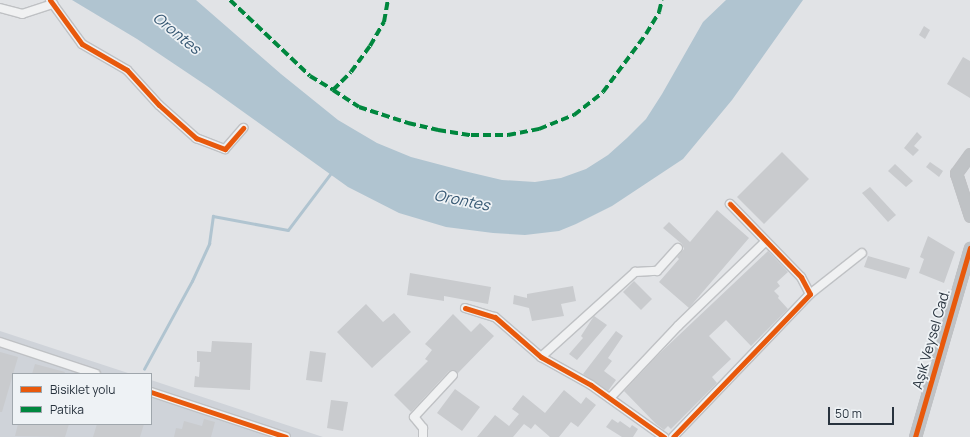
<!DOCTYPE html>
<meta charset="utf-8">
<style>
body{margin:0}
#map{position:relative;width:970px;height:437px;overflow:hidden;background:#e1e3e6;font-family:Manrope,sans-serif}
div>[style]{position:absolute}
.built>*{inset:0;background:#cfd3d9}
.water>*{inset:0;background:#b0c4d0}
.stream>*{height:2.5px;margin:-1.25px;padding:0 1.25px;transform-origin:1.25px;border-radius:1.25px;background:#b0c4d0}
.building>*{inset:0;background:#c9cbce}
.roads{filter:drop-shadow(1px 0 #bfc1c4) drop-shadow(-1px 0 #bfc1c4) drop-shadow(0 1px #bfc1c4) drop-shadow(0 -1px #bfc1c4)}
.street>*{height:8px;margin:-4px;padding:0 4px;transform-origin:4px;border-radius:4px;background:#f0f1f2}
.secondary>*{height:11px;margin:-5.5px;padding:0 5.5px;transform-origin:5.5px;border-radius:5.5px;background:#bfc2c5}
.quiet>*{height:4px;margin-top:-2px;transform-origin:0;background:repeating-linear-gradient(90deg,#00873e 0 8px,transparent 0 12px)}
.cycleway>*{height:5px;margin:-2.5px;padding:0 2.5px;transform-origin:2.5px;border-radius:2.5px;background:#e8590c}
span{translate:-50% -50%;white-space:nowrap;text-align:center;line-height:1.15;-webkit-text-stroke:3.5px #eef2f5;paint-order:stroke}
.street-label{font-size:14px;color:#28333e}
.water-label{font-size:15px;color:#345671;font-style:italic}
.legend{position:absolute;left:12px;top:373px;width:140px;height:52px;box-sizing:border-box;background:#eef2f5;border:1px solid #9fa6ac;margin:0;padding:5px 7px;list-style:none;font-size:12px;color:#28333e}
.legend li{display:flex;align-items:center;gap:8px;height:20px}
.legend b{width:20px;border:1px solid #9fa6ac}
.scale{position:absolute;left:828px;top:407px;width:66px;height:18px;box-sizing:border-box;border:2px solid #28333e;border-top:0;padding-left:5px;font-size:12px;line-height:14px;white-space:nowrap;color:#28333e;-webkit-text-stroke:3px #eef2f5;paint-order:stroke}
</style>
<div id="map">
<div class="built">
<div style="clip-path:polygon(0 331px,131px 374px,13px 374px,13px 424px,151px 424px,151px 380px,323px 437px,0 437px)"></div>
</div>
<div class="water">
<div style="clip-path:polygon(72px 0,196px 0,281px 74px,338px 120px,377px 143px,411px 157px,464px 171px,502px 180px,535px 182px,561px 178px,586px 169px,608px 155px,627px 138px,646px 119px,662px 94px,703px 22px,726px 0,803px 0,732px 100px,683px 159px,612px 206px,576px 224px,559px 231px,525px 235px,493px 233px,446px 227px,399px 213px,348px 187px,210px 88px,137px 39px)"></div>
</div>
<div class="stream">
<div style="left:144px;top:369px;width:100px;rotate:-61.4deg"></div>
<div style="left:192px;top:281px;width:41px;rotate:-65.3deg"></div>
<div style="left:209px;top:244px;width:28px;rotate:-82deg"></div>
<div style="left:213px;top:216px;width:76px;rotate:10.6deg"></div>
<div style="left:288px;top:230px;width:71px;rotate:-53deg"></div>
</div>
<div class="building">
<div style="clip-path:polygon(924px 26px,930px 30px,925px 39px,919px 35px)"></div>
<div style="clip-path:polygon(963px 57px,970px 61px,970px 98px,947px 84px)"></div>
<div style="clip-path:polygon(917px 132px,922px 137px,914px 146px,919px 150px,913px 156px,904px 148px)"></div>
<div style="clip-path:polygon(782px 152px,809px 179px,764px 224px,737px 197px)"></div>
<div style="clip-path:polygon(930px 162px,943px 171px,939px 177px,926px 167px)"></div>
<div style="clip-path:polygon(895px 164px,913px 181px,906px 187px,888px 171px)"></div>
<div style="clip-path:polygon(870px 187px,896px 215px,888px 222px,862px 193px)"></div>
<div style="clip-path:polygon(717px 210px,749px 238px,689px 308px,659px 282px,679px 259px,677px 257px,684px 249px,682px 244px,663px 228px,669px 222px,690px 242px)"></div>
<div style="clip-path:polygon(928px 236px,955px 252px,944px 283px,919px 273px,924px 259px,920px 257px)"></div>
<div style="clip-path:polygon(768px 251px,788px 272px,777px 282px,780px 286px,774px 291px,779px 296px,778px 298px,788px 309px,751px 346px,726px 320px,709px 336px,731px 359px,712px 377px,717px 383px,671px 429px,668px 426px,664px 430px,656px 424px,624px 391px,660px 353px)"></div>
<div style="clip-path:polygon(868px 256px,910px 268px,906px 279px,864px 267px)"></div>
<div style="clip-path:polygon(410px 273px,491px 287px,488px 304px,444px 296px,444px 301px,407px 295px)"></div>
<div style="clip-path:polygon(634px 281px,652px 299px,641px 310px,623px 292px)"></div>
<div style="clip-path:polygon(573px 286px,576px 301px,561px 304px,564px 316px,532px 321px,529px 308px,513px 304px,514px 295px,527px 298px,527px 294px)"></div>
<div style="clip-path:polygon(366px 304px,383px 322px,394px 313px,411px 332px,372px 368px,337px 332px)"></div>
<div style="clip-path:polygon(453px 314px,471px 332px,480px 323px,494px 336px,458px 373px,454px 370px,449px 371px,411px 412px,394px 395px,428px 361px,425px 359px,432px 350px,425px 344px)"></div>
<div style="clip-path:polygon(594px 316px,607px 325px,577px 360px,569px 354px,583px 338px,581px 336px)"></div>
<div style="clip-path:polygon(616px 331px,623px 336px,608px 358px,612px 361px,604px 371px,616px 380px,608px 391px,583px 374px)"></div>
<div style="clip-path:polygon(212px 341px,252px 343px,250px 390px,194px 387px,195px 376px,199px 377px,200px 362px,197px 362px,197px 351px,211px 352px)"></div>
<div style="clip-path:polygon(310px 351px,326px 353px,322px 382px,306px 380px)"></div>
<div style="clip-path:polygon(0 352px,18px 357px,2px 412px,0 412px)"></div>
<div style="clip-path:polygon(35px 364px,65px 372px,64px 374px,32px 374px)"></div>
<div style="clip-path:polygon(455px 389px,480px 407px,462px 431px,437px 413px)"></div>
<div style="clip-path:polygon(564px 390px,581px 404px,586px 397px,596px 405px,578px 427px,571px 422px,559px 437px,550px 437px,535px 424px,531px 429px,524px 424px,513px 437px,477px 437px,495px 415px,509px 426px,519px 414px,512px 409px,523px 395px,545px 413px)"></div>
<div style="clip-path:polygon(331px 400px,348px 402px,343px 431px,327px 428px)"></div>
<div style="clip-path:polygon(204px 419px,215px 422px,211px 437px,174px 437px,176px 428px,182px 429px,184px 421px,202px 426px)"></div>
<div style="clip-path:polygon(612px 419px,618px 423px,620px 421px,630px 428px,632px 425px,638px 429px,633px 437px,622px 437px,606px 427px)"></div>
<div style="clip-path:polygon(18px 424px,69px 424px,65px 437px,15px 436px)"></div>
<div style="clip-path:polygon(97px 424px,144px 424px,140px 437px,93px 437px)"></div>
</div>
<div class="roads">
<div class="street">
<div style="left:50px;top:0;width:54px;rotate:54deg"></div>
<div style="left:82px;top:44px;width:52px;rotate:30deg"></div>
<div style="left:127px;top:70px;width:47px;rotate:47.6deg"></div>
<div style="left:159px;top:105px;width:50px;rotate:41.7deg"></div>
<div style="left:196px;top:138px;width:31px;rotate:21deg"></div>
<div style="left:225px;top:149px;width:28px;rotate:-49deg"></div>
<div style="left:0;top:8px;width:23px;rotate:15deg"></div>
<div style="left:22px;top:14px;width:33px;rotate:-18deg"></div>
<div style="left:810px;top:294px;width:66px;rotate:-38.3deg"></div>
<div style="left:465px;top:308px;width:31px;rotate:17deg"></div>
<div style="left:495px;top:317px;width:61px;rotate:41deg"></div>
<div style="left:541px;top:357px;width:57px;rotate:29.2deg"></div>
<div style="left:591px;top:385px;width:90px;rotate:35.5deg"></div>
<div style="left:0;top:342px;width:101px;rotate:18.4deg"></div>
<div style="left:541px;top:357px;width:127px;rotate:-42.1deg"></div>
<div style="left:635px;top:272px;width:22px;rotate:-3deg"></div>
<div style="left:657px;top:271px;width:31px;rotate:-48deg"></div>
<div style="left:151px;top:392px;width:142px;rotate:18.4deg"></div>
<div style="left:610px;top:398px;width:99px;rotate:-46.6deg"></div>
<div style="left:678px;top:326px;width:122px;rotate:-44deg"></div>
<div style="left:423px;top:437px;width:9px;rotate:-90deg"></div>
<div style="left:423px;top:428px;width:14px;rotate:-129deg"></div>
<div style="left:414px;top:417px;width:57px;rotate:-47.1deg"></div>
<div style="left:673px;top:437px;width:198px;rotate:-46.2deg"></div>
<div style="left:810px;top:294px;width:19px;rotate:-118deg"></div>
<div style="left:801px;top:277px;width:102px;rotate:-134.2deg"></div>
</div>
<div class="secondary">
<div style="left:970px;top:154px;width:24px;rotate:126deg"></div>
<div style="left:956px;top:173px;width:45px;rotate:72deg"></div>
<div style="left:915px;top:437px;width:197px;rotate:-73.8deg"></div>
</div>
</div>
<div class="quiet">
<div style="left:230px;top:0;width:110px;rotate:43.5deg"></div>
<div style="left:310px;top:76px;width:27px;rotate:31deg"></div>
<div style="left:333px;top:90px;width:25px;rotate:-45deg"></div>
<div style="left:351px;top:72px;width:32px;rotate:-54deg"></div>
<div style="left:370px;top:46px;width:28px;rotate:-60deg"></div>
<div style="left:384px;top:22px;width:22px;rotate:-80deg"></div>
<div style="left:333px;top:90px;width:31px;rotate:33deg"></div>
<div style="left:359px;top:107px;width:52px;rotate:18.1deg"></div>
<div style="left:408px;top:123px;width:31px;rotate:13deg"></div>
<div style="left:438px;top:130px;width:33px;rotate:9deg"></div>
<div style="left:471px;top:135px;width:37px"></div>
<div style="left:508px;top:135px;width:32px;rotate:-11deg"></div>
<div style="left:539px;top:129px;width:38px;rotate:-22deg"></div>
<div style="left:574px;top:115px;width:37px;rotate:-38deg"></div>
<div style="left:603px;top:92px;width:72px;rotate:-53.4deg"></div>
<div style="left:646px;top:34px;width:26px;rotate:-59deg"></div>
<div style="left:659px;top:12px;width:12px;rotate:-76deg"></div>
</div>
<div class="cycleway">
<div style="left:50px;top:0;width:54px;rotate:54deg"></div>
<div style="left:82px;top:44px;width:52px;rotate:30deg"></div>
<div style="left:127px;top:70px;width:47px;rotate:47.6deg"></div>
<div style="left:159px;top:105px;width:50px;rotate:41.7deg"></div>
<div style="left:196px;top:138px;width:31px;rotate:21deg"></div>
<div style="left:225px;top:149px;width:28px;rotate:-49deg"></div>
<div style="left:465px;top:308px;width:31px;rotate:17deg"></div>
<div style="left:495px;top:317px;width:61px;rotate:41deg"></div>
<div style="left:541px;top:357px;width:57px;rotate:29.2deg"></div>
<div style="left:591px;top:385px;width:90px;rotate:35.5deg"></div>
<div style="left:151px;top:392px;width:142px;rotate:18.4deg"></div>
<div style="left:673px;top:437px;width:198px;rotate:-46.2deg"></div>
<div style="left:810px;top:294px;width:19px;rotate:-118deg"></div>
<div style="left:801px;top:277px;width:102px;rotate:-134.2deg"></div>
<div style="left:915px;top:437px;width:197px;rotate:-73.8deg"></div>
</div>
<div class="street-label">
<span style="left:931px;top:339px;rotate:-74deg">Aşık Veysel Cad.</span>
</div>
<div class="water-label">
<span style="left:177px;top:33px;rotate:39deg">Orontes</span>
<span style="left:462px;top:200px;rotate:11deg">Orontes</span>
</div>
<ul class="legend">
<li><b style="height:5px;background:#e8590c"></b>Bisiklet yolu</li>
<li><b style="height:5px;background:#00873e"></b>Patika</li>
</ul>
<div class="scale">50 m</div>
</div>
